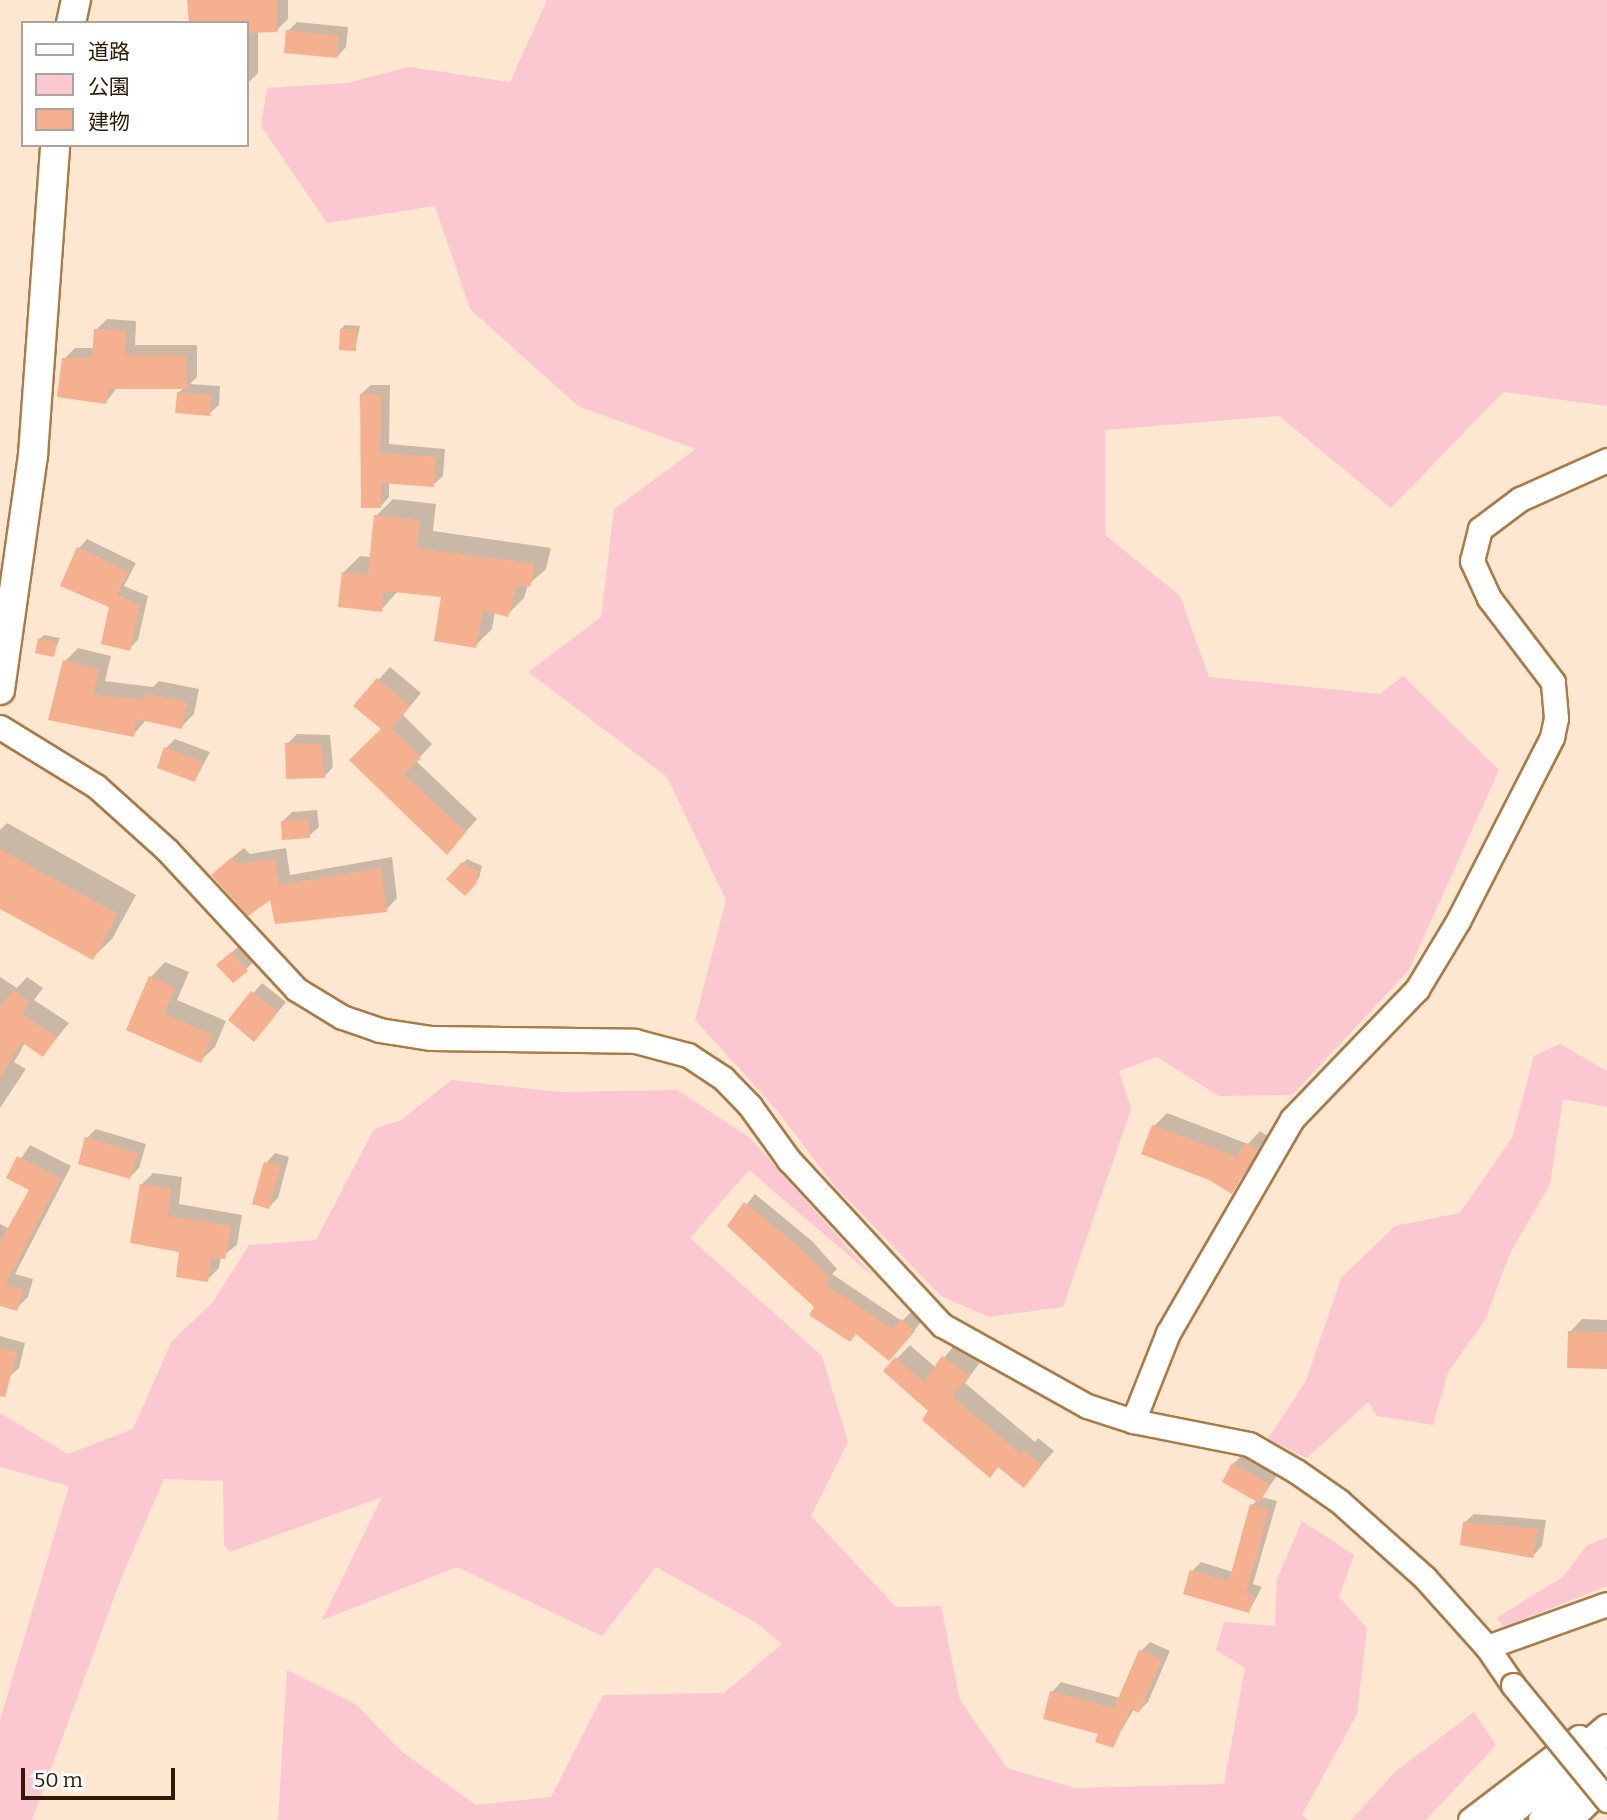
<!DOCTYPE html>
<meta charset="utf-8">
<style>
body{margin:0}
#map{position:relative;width:1607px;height:1820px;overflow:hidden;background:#fde7d1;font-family:Bitter,"Noto Sans JP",serif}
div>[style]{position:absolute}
.green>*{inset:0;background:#fbc8d1}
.shadow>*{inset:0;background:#0003}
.building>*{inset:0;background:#f5b08f}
.roads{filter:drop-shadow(2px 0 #ab7a45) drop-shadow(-2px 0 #ab7a45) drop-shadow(0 2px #ab7a45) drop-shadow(0 -2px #ab7a45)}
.minor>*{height:23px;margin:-11.5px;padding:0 11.5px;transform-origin:11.5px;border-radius:11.5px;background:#fff}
.tertiary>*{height:28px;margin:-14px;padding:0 14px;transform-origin:14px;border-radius:14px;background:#fff}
.bridges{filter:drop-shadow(2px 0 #ab7a45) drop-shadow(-2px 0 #ab7a45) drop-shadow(0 2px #ab7a45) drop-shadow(0 -2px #ab7a45)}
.minor-bridge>*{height:23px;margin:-11.5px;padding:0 11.5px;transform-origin:11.5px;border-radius:11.5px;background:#fff}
span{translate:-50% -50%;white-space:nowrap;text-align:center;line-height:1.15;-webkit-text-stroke:7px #fff;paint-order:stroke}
.legend{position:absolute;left:21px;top:21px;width:228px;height:126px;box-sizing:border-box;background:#fff;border:2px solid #aca49b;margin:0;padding:9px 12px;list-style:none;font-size:21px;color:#2f1b05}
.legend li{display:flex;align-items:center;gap:14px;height:35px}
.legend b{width:35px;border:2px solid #aca49b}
.scale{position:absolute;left:21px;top:1768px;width:154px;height:32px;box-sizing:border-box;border:4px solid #2f1b05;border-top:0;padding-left:9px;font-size:21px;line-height:24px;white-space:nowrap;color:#2f1b05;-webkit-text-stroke:5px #fff;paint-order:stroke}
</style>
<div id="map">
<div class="green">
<div style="clip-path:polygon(547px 0,1607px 0,1607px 406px,1503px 392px,1391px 508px,1279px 416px,1105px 430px,1105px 535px,1180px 596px,1209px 677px,1380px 694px,1403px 676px,1499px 770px,1409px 970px,1292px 1095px,1219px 1096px,1157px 1057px,1119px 1071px,1131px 1109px,1063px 1307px,989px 1317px,941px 1296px,832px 1183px,776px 1109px,695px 1020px,726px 900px,667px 777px,528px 672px,601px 617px,614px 509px,696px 449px,578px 406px,470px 309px,435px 206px,327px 223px,261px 126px,267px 88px,347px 83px,409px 67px,510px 82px)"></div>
<div style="clip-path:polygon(1560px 1044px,1607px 1071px,1607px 1107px,1563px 1099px,1550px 1184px,1510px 1253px,1485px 1320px,1448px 1372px,1433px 1425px,1377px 1416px,1368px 1402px,1307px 1458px,1268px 1439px,1306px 1381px,1341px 1278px,1395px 1226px,1460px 1213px,1512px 1138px,1534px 1056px)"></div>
<div style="clip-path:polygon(452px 1080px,560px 1092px,677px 1090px,750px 1138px,874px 1277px,749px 1170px,690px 1238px,822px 1356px,848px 1442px,811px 1516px,896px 1607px,941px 1606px,960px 1700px,1007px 1768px,1075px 1788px,1224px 1784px,1245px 1668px,1216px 1650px,1224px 1622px,1275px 1626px,1277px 1579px,1302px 1521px,1354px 1555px,1339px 1597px,1367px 1628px,1357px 1714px,1302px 1815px,1308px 1820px,278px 1820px,287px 1670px,357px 1705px,401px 1751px,476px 1805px,551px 1797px,603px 1695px,724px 1693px,782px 1644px,755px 1622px,656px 1567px,602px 1636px,457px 1567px,322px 1620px,382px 1497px,230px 1552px,224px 1546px,223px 1481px,164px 1479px,122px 1576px,32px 1820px,0 1820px,0 1720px,69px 1486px,0 1467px,0 1413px,68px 1454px,133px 1429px,172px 1341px,213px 1302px,249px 1245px,316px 1240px,374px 1129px,401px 1120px)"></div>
<div style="clip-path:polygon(1607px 1537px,1607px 1586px,1504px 1627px,1496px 1618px,1563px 1577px,1586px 1546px)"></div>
<div style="clip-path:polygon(1474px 1712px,1496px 1745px,1426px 1820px,1351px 1820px,1396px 1771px)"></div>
</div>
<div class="shadow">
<div style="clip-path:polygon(205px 0,288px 0,288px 19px,276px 31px,258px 31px,258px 73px,247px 84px,247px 23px)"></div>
<div style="clip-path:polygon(297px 22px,348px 27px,346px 47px,337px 57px,288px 31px)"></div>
<div style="clip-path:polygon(107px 319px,136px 321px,135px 345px,197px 345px,197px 377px,190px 384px,220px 386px,219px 405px,209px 414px,178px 393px,184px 388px,117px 388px,106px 402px,64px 359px,75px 348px,95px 348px,96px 330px)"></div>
<div style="clip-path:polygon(345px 325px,360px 326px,355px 349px,341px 329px)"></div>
<div style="clip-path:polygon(371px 385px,390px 385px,389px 444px,445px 449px,443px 476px,433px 485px,389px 482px,389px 497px,380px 507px,361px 394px)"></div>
<div style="clip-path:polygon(393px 499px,436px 504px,433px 531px,551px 548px,546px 569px,528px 585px,524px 598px,507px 615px,495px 612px,492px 629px,475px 646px,443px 596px,398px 591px,381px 610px,343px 573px,360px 556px,371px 557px,376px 516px)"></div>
<div style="clip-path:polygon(87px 539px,136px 563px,124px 586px,148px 596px,138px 640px,129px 649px,79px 548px)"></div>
<div style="clip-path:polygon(44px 635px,60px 638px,53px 655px,40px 639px)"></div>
<div style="clip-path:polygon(78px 648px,111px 656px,105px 681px,153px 687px,159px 681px,199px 689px,194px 714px,181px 727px,146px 720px,133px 735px,51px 719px,65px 661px)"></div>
<div style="clip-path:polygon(390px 667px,421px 693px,403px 715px,432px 744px,416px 761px,477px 819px,447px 853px,351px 760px,383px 728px,356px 705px)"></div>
<div style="clip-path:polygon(297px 734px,330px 735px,333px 767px,324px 777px,287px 744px)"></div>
<div style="clip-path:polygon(175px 739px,210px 752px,195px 780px,166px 748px)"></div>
<div style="clip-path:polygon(317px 810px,319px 827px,309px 836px,283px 821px,292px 812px)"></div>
<div style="clip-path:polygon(7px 823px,136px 895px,112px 939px,92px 958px,0 907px,0 830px)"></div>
<div style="clip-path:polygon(244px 848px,250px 854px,286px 848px,290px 875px,392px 857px,397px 898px,386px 910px,272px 897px,225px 863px)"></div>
<div style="clip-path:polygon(467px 859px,482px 866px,479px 878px,465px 893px,449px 879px)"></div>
<div style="clip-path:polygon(241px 944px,256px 960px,246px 969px,228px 956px)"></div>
<div style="clip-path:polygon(165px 962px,189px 972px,177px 1000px,226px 1021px,215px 1047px,200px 1061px,128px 1029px,151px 977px)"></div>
<div style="clip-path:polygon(0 977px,17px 988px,27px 977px,43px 988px,34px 1000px,69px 1023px,43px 1055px,25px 1043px,14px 1062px,26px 1069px,0 1108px)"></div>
<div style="clip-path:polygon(262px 983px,286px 1002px,263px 1030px,230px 1020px)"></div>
<div style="clip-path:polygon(1167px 1113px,1248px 1144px,1260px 1131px,1269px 1137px,1232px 1192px,1154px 1126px)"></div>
<div style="clip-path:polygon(96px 1129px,146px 1144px,139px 1168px,130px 1177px,87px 1138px)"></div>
<div style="clip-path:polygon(30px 1145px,71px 1166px,15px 1274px,33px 1279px,28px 1297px,16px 1309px,0 1304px,0 1224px,10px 1229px,31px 1190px,8px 1178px)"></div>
<div style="clip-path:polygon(275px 1153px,289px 1157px,278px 1198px,269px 1207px,266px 1163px)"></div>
<div style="clip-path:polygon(153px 1173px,182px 1177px,179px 1204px,242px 1215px,237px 1245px,221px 1257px,219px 1268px,207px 1280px,181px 1250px,141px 1185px)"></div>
<div style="clip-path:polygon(755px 1194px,812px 1241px,837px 1269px,832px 1274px,902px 1321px,911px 1312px,922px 1321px,898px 1350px,857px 1333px,816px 1307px,729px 1226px)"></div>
<div style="clip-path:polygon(1582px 1319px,1607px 1320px,1607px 1367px,1570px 1332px)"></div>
<div style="clip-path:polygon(0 1336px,25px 1343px,19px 1368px,9px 1377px,0 1375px)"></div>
<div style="clip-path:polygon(956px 1343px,981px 1361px,965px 1383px,1035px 1442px,1038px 1438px,1054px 1451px,1024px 1485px,885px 1371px,910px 1345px,936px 1368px)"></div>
<div style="clip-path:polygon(1242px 1455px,1278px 1474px,1262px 1497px,1277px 1501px,1253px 1584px,1262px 1587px,1249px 1611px,1192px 1571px,1201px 1562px,1233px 1572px,1252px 1505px,1257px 1500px,1233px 1464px)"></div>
<div style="clip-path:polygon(1474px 1514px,1546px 1520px,1542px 1546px,1533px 1556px,1464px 1523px)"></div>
<div style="clip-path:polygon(1150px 1642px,1170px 1651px,1148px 1702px,1139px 1711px,1134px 1709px,1112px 1746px,1052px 1692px,1061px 1682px,1120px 1698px,1141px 1651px)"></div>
</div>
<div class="building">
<div style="clip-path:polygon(187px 0,277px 0,277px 32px,247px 33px,247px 23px,189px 23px)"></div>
<div style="clip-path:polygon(286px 30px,339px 36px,337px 58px,284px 53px)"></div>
<div style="clip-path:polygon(94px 329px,126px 331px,125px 355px,186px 355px,187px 389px,109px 389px,106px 404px,57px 397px,62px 358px,92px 358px)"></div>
<div style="clip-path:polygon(340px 329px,357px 329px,356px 351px,339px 350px)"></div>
<div style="clip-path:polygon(177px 392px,212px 395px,210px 416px,175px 413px)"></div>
<div style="clip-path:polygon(360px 394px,381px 394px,380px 453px,436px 457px,434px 487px,381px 483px,381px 508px,361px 508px)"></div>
<div style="clip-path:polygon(374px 515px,420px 520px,417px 548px,535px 564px,530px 587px,517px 585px,508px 617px,483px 610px,476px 648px,434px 641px,441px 597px,384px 591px,382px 612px,338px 607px,342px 572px,368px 575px)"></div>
<div style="clip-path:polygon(77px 547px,128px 572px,117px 595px,140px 605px,130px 651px,101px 644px,109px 607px,60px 586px)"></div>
<div style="clip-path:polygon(38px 638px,57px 642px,54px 657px,35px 653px)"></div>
<div style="clip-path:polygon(63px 660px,99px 669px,93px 694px,143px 700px,144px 693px,187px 702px,182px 729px,136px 719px,134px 737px,48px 720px)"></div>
<div style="clip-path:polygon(377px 678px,410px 706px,392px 728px,421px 758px,404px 774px,466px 832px,447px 855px,349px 760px,381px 729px,353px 706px)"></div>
<div style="clip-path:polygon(285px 743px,321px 744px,325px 778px,286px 779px)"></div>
<div style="clip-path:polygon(164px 747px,202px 761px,195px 782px,157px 768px)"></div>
<div style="clip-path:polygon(308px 818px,310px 838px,282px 840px,281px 821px)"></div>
<div style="clip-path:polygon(0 849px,118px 914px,93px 960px,0 909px)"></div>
<div style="clip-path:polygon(231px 858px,238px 864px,275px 859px,279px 885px,381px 868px,387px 912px,275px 924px,270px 900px,248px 916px,211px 875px)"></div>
<div style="clip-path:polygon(462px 862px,479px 871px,476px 884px,465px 896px,446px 879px)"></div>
<div style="clip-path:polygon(231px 952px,248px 971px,233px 983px,216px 965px)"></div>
<div style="clip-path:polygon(149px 976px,175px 987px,164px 1014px,213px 1035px,201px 1063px,126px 1030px)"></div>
<div style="clip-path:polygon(13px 990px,30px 1002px,22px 1014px,57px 1037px,43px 1057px,21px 1042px,0 1079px,0 1008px)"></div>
<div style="clip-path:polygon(251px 991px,278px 1012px,254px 1042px,228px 1020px)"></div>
<div style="clip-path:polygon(1152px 1125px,1237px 1157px,1246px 1143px,1258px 1150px,1232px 1194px,1209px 1180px,1141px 1154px)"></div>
<div style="clip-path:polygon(85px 1137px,138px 1153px,130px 1179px,78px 1164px)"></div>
<div style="clip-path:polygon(17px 1156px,61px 1178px,5px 1285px,23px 1290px,17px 1311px,0 1306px,0 1242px,29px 1190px,6px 1178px)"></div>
<div style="clip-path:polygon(264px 1162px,281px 1166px,269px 1209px,252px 1204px)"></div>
<div style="clip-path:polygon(140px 1184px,171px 1188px,168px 1216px,231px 1226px,225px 1259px,211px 1257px,208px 1282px,176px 1277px,179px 1252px,130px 1243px)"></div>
<div style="clip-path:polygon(744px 1202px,803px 1250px,830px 1279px,825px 1284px,893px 1329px,901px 1319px,915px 1331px,889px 1361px,856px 1334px,850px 1342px,809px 1315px,814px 1307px,727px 1226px)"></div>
<div style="clip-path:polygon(1568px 1331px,1607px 1332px,1607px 1369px,1567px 1368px)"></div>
<div style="clip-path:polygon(0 1348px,17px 1352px,5px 1397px,0 1396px)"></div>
<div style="clip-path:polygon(942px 1356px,969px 1375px,953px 1397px,1021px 1454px,1023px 1450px,1042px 1465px,1024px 1488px,998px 1467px,990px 1478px,922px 1420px,928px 1411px,883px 1371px,895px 1357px,924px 1382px)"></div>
<div style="clip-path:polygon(1232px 1463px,1270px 1484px,1259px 1503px,1222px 1482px)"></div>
<div style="clip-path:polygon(1250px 1504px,1269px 1510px,1246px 1593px,1254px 1596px,1249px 1613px,1183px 1594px,1190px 1570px,1229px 1581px)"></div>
<div style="clip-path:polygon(1463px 1522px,1538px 1529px,1533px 1558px,1460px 1545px)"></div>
<div style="clip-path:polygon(1139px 1650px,1162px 1660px,1139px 1713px,1131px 1709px,1113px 1748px,1095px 1742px,1098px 1734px,1043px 1719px,1050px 1691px,1114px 1708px)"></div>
</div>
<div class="roads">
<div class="minor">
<div style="left:0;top:727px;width:113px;rotate:31.6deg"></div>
<div style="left:96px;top:786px;width:96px;rotate:42deg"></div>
<div style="left:167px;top:850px;width:190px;rotate:47.1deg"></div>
<div style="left:296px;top:989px;width:54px;rotate:31.3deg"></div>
<div style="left:342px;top:1017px;width:39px;rotate:19deg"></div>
<div style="left:379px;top:1030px;width:53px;rotate:8.7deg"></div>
<div style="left:431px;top:1038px;width:204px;rotate:0.8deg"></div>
<div style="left:635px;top:1041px;width:55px;rotate:14.8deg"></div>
<div style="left:688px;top:1055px;width:42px;rotate:33.3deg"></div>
<div style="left:723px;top:1078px;width:39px;rotate:46deg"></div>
<div style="left:750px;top:1106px;width:67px;rotate:54.2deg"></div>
<div style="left:789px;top:1160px;width:225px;rotate:47.2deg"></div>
<div style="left:942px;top:1325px;width:166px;rotate:29.2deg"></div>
<div style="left:1087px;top:1406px;width:48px;rotate:18.1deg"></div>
<div style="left:1133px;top:1421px;width:118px;rotate:11.2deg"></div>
<div style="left:1249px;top:1444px;width:54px;rotate:29.9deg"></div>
<div style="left:1296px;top:1471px;width:52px;rotate:34.9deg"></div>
<div style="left:1339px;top:1501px;width:115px;rotate:41.8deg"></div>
<div style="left:1425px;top:1578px;width:93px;rotate:48.1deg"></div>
<div style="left:1487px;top:1647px;width:46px;rotate:55.6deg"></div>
<div style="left:1133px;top:1421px;width:95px;rotate:-68.3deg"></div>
<div style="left:1168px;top:1333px;width:247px;rotate:-59.9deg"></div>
<div style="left:1292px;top:1119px;width:180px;rotate:-46.1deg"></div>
<div style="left:1417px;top:989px;width:79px;rotate:-58.9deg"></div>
<div style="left:1458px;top:921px;width:207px;rotate:-62.9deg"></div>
<div style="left:1552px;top:737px;width:19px;rotate:-78deg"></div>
<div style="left:1556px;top:718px;width:36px;rotate:-95deg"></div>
<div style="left:1553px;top:682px;width:106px;rotate:-127.3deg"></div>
<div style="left:1489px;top:598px;width:41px;rotate:-114.7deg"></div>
<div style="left:1472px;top:561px;width:33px;rotate:-76deg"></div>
<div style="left:1480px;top:529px;width:50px;rotate:-36.9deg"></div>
<div style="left:1520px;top:499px;width:95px;rotate:-24.1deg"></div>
<div style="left:1487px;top:1647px;width:127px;rotate:-19.7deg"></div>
<div style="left:1470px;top:1820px;width:137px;rotate:-37.3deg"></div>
<div style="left:1570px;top:1820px;width:52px;rotate:-44.2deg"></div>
</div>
<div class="tertiary">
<div style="left:71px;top:23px;width:24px;rotate:-78deg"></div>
<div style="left:0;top:690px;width:237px;rotate:-82deg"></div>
<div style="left:33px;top:455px;width:311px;rotate:-85.9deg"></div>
<div style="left:1501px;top:1820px;width:140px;rotate:-40.6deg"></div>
<div style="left:1543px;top:1820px;width:86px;rotate:-42.2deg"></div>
</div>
</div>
<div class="bridges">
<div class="minor-bridge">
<div style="left:1513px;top:1685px;width:149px;rotate:50.7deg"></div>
</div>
</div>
<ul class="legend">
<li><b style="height:9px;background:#fff"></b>道路</li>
<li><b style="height:19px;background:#fbc8d1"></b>公園</li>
<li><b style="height:19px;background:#f5b08f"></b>建物</li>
</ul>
<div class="scale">50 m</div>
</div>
